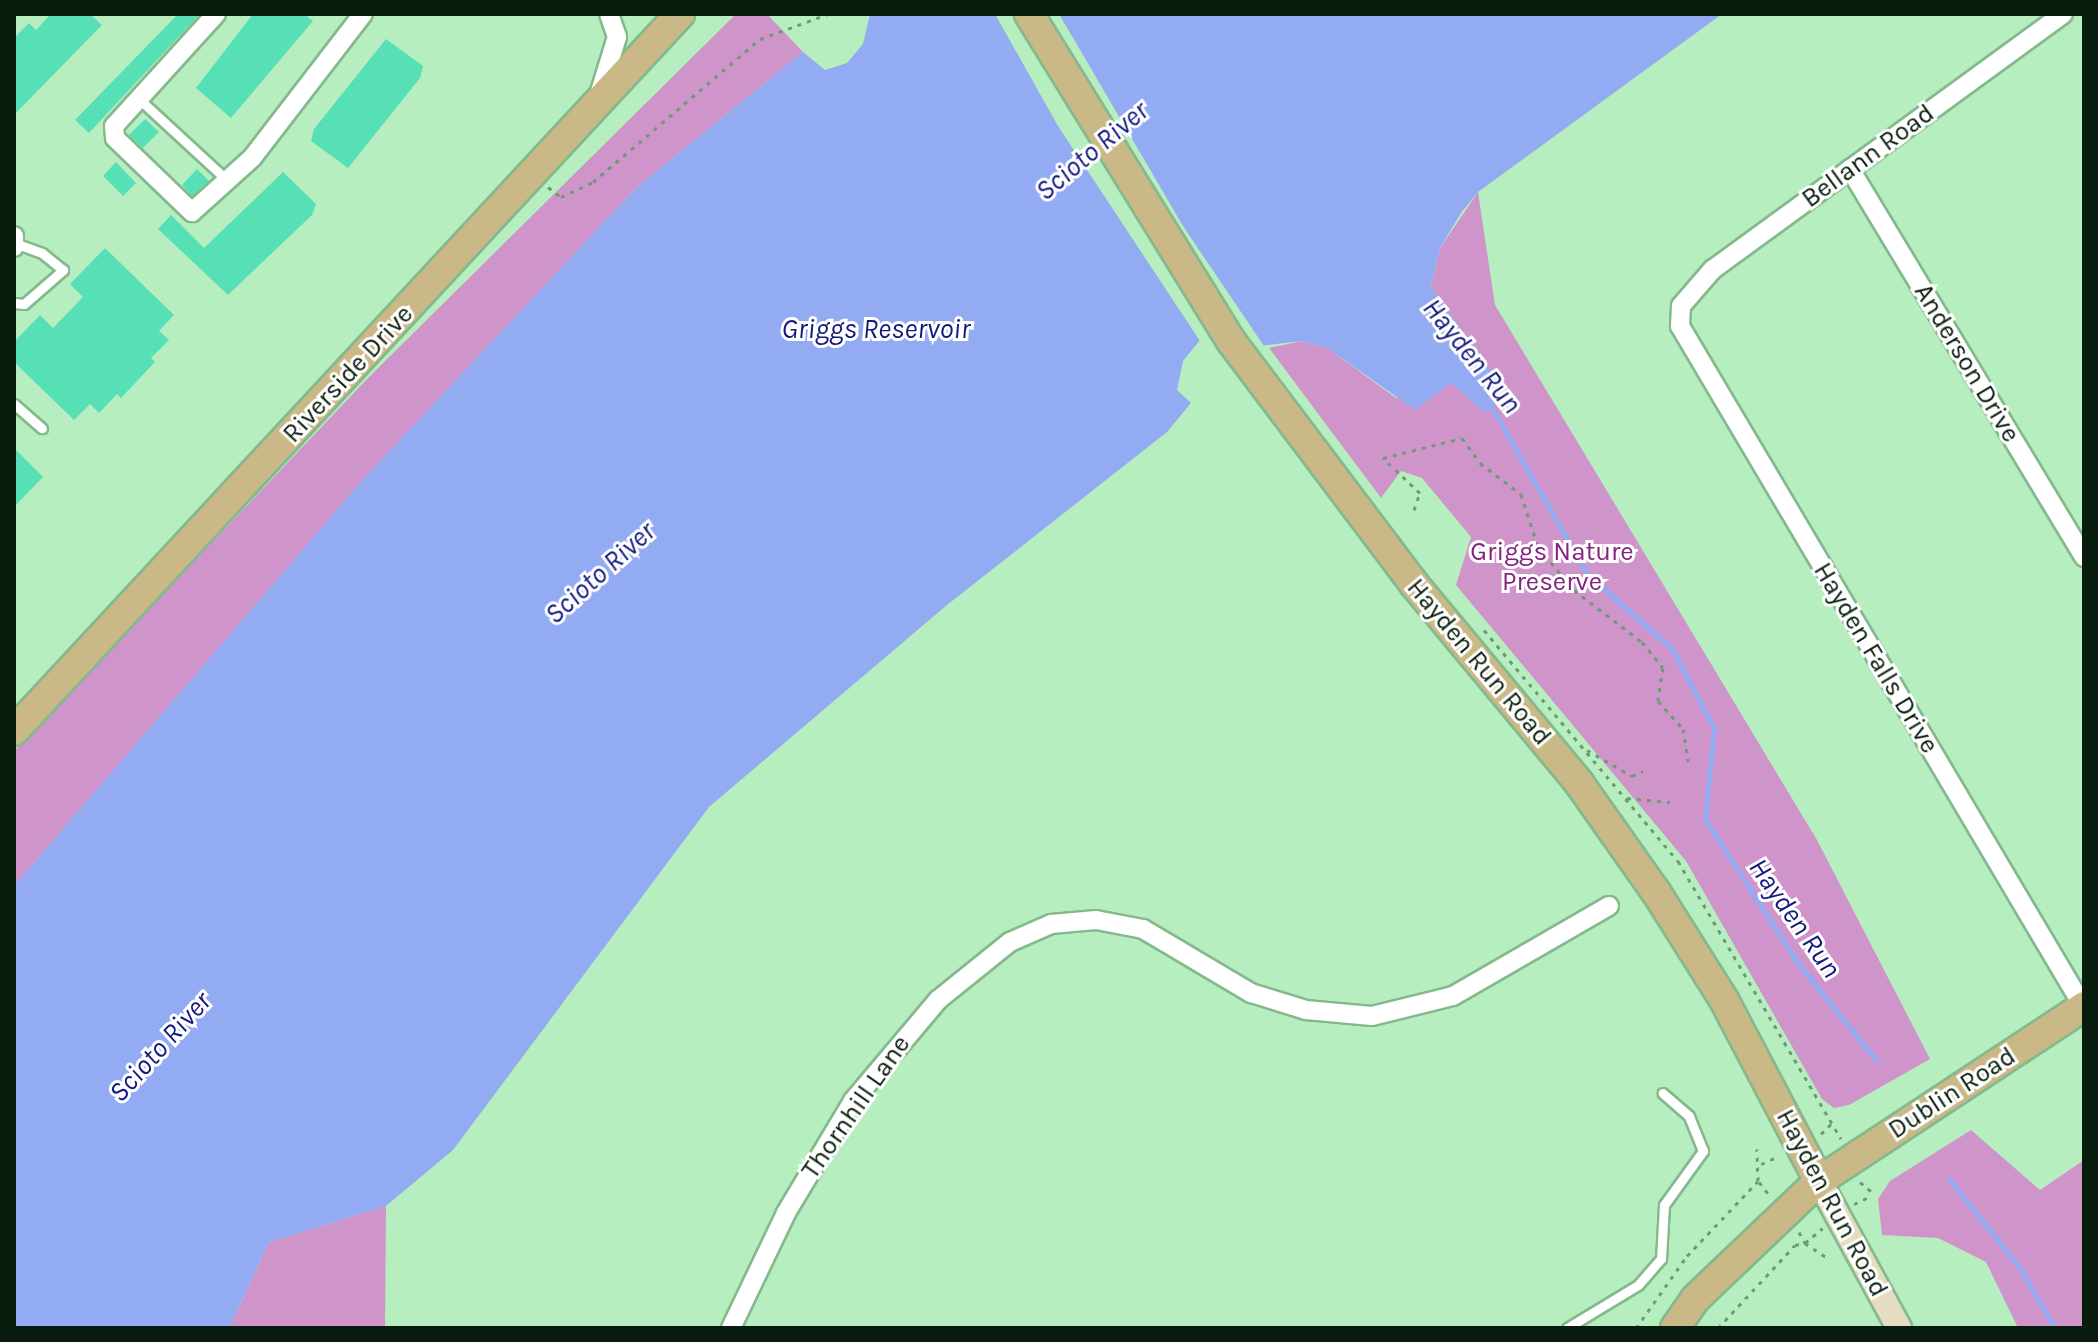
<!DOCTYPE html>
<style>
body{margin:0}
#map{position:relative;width:2098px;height:1342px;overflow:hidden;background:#b7eec0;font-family:Karla,sans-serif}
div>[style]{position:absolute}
.green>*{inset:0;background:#cf94ca}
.water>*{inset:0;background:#93abf2}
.pier>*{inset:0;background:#b7eec0}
.stream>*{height:5px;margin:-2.5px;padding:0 2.5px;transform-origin:2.5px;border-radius:2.5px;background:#93abf2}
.building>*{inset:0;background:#57e0b6}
.path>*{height:3px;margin-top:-1.5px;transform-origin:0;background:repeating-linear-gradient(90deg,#709977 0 4px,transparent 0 10px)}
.roads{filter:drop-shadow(2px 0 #84b98d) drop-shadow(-2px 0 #84b98d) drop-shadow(0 2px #84b98d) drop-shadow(0 -2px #84b98d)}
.service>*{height:9px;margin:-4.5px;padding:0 4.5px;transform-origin:4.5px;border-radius:4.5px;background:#fff}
.minor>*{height:18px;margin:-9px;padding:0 9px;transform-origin:9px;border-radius:9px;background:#fff}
.secondary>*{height:24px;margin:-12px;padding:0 12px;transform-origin:12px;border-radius:12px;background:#e5dcc2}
.primary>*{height:28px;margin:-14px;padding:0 14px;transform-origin:14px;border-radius:14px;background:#cab886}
span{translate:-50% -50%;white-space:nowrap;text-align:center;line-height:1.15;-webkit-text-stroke:6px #fff;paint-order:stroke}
.street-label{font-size:26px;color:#071c0c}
.park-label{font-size:26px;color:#82257e}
.water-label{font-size:28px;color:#14197f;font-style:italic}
.frame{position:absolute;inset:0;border:16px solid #071c0c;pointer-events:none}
</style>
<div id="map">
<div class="green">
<div style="clip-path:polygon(736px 14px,767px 14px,803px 52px,636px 188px,366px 477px,14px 886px,14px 751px,368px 378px)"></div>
<div style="clip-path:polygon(1478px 192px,1495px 305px,1817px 840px,1930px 1059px,1849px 1105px,1834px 1108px,1822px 1099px,1686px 861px,1456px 585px,1471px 537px,1422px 478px,1401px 471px,1381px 498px,1269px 348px,1302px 341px,1329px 349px,1396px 398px,1451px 383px,1484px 411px,1464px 337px,1431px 287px,1440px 248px)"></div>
<div style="clip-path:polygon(1971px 1130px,2040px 1190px,2084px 1160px,2084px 1328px,2018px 1328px,1986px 1262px,1938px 1238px,1882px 1235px,1878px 1199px,1890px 1181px)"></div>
<div style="clip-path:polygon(386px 1206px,385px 1328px,229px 1328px,269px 1242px)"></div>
</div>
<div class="water">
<div style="clip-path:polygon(870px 14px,1722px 14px,1478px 192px,1461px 213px,1440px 248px,1431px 287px,1501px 386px,1493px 408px,1484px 412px,1451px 383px,1415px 410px,1329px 349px,1302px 341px,1251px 347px,1214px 323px,1183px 361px,1177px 390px,1191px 403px,1167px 432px,947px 605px,709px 807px,453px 1150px,386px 1206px,269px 1242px,229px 1328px,14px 1328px,14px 886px,366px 476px,636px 188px,803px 52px,825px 70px,847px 63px,863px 44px)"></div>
</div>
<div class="pier">
<div style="clip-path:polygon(995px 14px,1059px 14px,1183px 226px,1268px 352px,1249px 351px,1215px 328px,1202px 344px,1058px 126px)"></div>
</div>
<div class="stream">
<div style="left:1490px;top:404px;width:196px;rotate:60.3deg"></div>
<div style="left:1587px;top:574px;width:113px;rotate:41.4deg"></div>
<div style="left:1672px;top:649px;width:89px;rotate:62deg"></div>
<div style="left:1714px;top:728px;width:91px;rotate:95.6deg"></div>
<div style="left:1705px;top:819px;width:170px;rotate:57.2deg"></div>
<div style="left:1797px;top:962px;width:126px;rotate:51.1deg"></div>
<div style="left:1949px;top:1179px;width:112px;rotate:51.5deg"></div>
<div style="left:2019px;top:1267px;width:71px;rotate:59.5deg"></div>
</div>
<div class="building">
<div style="clip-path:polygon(51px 14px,90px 14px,102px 25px,14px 115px,14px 38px,29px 23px,36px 30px)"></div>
<div style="clip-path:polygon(178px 14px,200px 14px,89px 133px,75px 120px)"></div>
<div style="clip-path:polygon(253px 14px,304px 14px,313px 21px,231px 118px,196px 88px)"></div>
<div style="clip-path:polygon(386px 39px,423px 66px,420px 78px,348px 168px,311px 141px,314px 129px)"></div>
<div style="clip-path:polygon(145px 119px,159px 132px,143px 148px,129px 135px)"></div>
<div style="clip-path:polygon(116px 162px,136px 183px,123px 196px,103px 176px)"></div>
<div style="clip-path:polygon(197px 169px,209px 181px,192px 196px,182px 185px)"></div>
<div style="clip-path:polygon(283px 172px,316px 204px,312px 215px,228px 295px,158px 229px,171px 215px,204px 248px)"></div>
<div style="clip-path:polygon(105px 248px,174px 315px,159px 331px,169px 340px,151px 358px,155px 362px,121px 398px,117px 394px,99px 413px,90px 404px,74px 420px,14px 362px,14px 342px,40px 315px,53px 328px,83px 297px,70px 284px)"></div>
<div style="clip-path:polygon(14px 448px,43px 477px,14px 507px)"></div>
</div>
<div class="path">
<div style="left:548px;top:187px;width:16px;rotate:38deg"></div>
<div style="left:561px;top:197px;width:35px;rotate:-25deg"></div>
<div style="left:593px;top:182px;width:220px;rotate:-40.6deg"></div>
<div style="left:760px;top:39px;width:72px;rotate:-20.2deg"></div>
<div style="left:1414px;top:510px;width:18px;rotate:-71deg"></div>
<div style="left:1420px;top:493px;width:51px;rotate:-136.6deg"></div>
<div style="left:1383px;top:458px;width:81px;rotate:-14.2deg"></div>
<div style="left:1462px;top:438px;width:31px;rotate:54deg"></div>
<div style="left:1480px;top:463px;width:51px;rotate:37.1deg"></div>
<div style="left:1521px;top:494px;width:56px;rotate:72.2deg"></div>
<div style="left:1538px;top:547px;width:56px;rotate:50.1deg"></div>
<div style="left:1574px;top:590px;width:86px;rotate:37.4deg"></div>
<div style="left:1642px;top:642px;width:33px;rotate:51deg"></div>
<div style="left:1663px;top:668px;width:33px;rotate:99deg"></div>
<div style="left:1658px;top:701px;width:38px;rotate:48deg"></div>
<div style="left:1683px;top:729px;width:33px;rotate:81deg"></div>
<div style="left:1484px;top:630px;width:302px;rotate:50deg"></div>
<div style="left:1678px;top:861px;width:322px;rotate:59.6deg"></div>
<div style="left:1587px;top:750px;width:52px;rotate:30deg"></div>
<div style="left:1632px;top:776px;width:12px;rotate:-24deg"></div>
<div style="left:1627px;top:798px;width:43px;rotate:5.3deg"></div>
<div style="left:1821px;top:1134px;width:18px;rotate:-45deg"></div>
<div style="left:1761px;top:1164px;width:20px;rotate:-24deg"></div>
<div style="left:1759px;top:1182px;width:16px;rotate:52deg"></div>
<div style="left:1860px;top:1182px;width:16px;rotate:40deg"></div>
<div style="left:1854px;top:1204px;width:19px;rotate:-25deg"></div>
<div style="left:1799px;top:1232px;width:13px;rotate:61deg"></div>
<div style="left:1805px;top:1243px;width:23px;rotate:-40deg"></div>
<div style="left:1636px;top:1328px;width:88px;rotate:-54.7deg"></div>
<div style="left:1687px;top:1256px;width:103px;rotate:-46.6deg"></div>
<div style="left:1758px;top:1181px;width:32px;rotate:-92deg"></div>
<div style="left:1718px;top:1328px;width:113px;rotate:-47.1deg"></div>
<div style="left:1795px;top:1245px;width:10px;rotate:-11deg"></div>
<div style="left:1805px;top:1243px;width:30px;rotate:34deg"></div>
</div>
<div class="roads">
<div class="service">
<div style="left:139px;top:99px;width:121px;rotate:42.7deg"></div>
<div style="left:14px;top:303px;width:10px;rotate:6deg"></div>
<div style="left:24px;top:304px;width:52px;rotate:-41.1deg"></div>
<div style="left:63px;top:270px;width:27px;rotate:-141deg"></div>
<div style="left:42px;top:253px;width:29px;rotate:-160deg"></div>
<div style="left:14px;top:404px;width:37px;rotate:41deg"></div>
<div style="left:1567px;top:1328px;width:83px;rotate:-31.2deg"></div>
<div style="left:1638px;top:1285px;width:35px;rotate:-49deg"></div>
<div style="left:1661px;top:1259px;width:54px;rotate:-86.8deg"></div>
<div style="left:1664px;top:1205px;width:67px;rotate:-54.2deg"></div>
<div style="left:1703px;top:1151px;width:38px;rotate:-112deg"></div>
<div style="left:1689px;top:1116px;width:35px;rotate:-139deg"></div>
</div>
<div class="minor">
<div style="left:216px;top:14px;width:151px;rotate:132.3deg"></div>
<div style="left:114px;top:126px;width:12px;rotate:85deg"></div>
<div style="left:115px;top:138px;width:107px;rotate:43.9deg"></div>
<div style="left:192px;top:212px;width:81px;rotate:-42deg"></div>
<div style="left:252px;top:158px;width:182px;rotate:-52.4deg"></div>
<div style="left:2063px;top:14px;width:433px;rotate:143.9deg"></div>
<div style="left:1713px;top:269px;width:49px;rotate:130.9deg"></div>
<div style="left:1681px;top:306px;width:20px;rotate:93deg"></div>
<div style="left:1680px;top:326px;width:790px;rotate:59.35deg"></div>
<div style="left:599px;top:95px;width:61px;rotate:-72.8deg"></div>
<div style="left:617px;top:37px;width:24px;rotate:-109deg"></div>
<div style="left:1850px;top:169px;width:453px;rotate:58.9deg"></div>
<div style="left:14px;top:236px;width:11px;rotate:90deg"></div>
<div style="left:731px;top:1328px;width:127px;rotate:-64.4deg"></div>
<div style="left:786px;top:1213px;width:131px;rotate:-59.1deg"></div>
<div style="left:853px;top:1101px;width:132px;rotate:-49.9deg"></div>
<div style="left:938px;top:1000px;width:92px;rotate:-38.9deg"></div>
<div style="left:1010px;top:942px;width:45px;rotate:-23.7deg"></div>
<div style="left:1051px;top:924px;width:45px;rotate:-5.1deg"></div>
<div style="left:1096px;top:920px;width:48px;rotate:10.8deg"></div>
<div style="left:1143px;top:929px;width:126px;rotate:30.7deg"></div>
<div style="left:1251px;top:993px;width:58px;rotate:17.2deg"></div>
<div style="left:1306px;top:1010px;width:66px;rotate:5.2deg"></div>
<div style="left:1372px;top:1016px;width:83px;rotate:-13.9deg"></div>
<div style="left:1453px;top:996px;width:180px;rotate:-30deg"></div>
</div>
<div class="secondary">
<div style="left:1819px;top:1181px;width:167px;rotate:61.4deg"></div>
</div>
<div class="primary">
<div style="left:1029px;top:14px;width:384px;rotate:58.3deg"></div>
<div style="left:1231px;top:341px;width:304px;rotate:53deg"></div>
<div style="left:1414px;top:584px;width:259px;rotate:50.3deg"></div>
<div style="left:1579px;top:783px;width:133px;rotate:54.8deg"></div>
<div style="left:1656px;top:892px;width:128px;rotate:57.8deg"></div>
<div style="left:1724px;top:1000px;width:204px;rotate:62.3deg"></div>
<div style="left:14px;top:731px;width:979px;rotate:-47.11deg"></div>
<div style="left:1675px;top:1328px;width:35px;rotate:-55deg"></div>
<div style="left:1695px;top:1299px;width:171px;rotate:-43.6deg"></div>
<div style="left:1819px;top:1181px;width:318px;rotate:-33.4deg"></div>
</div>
</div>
<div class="street-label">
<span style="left:1868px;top:156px;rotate:-36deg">Bellann Road</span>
<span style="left:1967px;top:363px;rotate:59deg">Anderson Drive</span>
<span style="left:348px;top:374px;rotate:-47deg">Riverside Drive</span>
<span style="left:1876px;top:658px;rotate:59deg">Hayden Falls Drive</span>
<span style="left:1479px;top:662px;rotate:50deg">Hayden Run Road</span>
<span style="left:1952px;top:1093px;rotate:-33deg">Dublin Road</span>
<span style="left:856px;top:1107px;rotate:-55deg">Thornhill Lane</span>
<span style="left:1832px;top:1203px;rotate:62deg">Hayden Run Road</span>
</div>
<div class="park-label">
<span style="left:1552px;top:567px">Griggs Nature<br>Preserve</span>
</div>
<div class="water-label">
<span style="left:1092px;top:151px;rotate:-40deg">Scioto River</span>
<span style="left:876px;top:329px">Griggs Reservoir</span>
<span style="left:1472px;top:356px;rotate:51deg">Hayden Run</span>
<span style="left:600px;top:573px;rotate:-42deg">Scioto River</span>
<span style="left:1795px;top:918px;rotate:55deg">Hayden Run</span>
<span style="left:160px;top:1047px;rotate:-48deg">Scioto River</span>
</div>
<div class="frame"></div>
</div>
